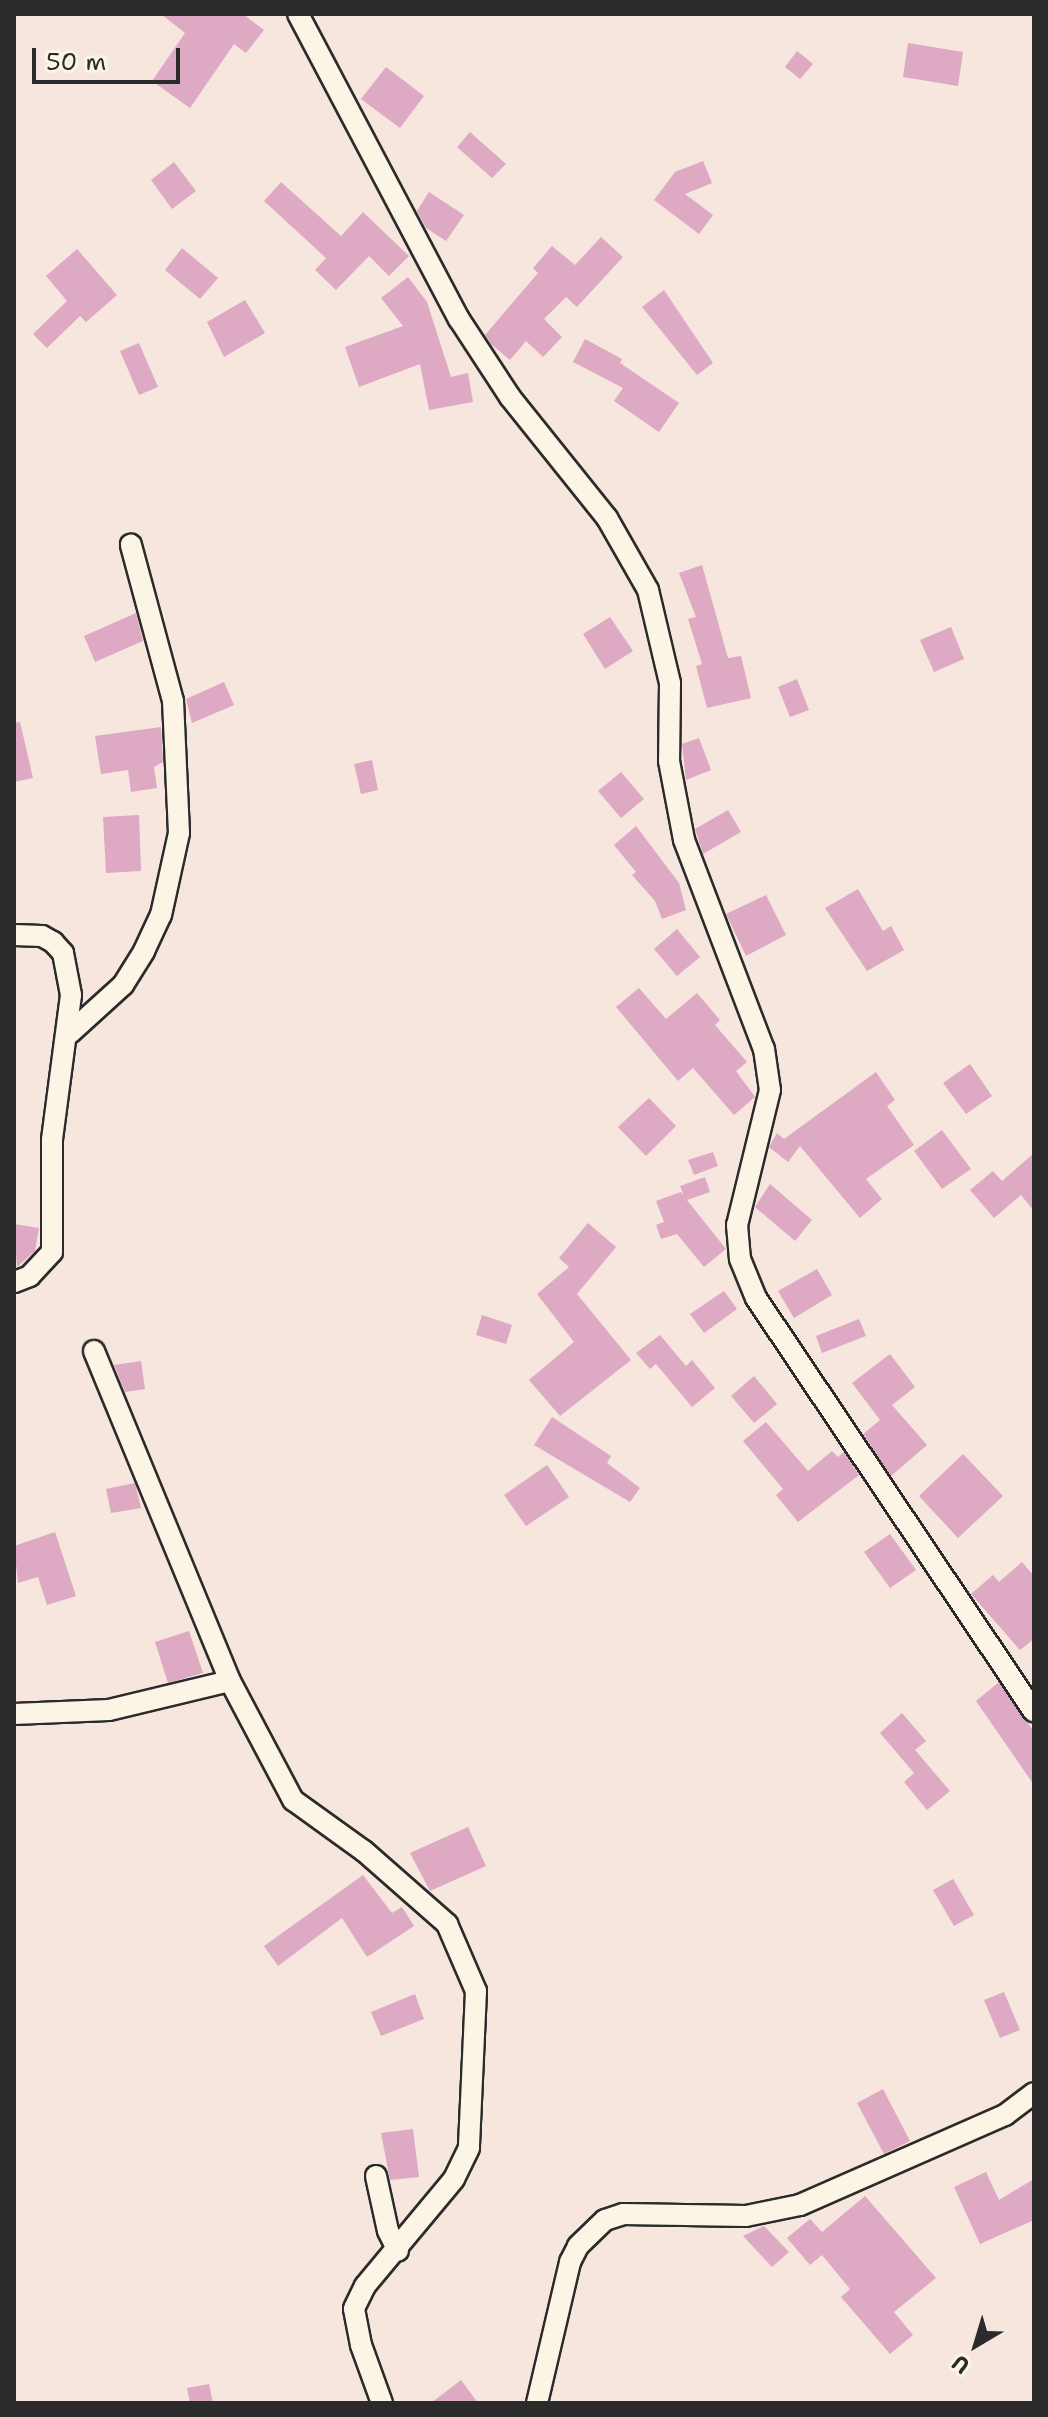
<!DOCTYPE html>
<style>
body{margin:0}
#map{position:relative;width:1048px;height:2417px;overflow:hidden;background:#f6e6de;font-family:"Shantell Sans",sans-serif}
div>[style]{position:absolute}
.building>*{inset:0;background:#dda9c3}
.roads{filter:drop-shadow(2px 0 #2b2b2b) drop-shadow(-2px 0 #2b2b2b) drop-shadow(0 2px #2b2b2b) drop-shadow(0 -2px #2b2b2b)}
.minor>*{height:20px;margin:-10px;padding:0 10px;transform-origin:10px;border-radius:10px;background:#fcf5e5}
span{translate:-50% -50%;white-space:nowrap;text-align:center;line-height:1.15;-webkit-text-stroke:8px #fcf5e5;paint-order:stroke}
.frame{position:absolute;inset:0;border:16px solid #2b2b2b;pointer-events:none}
.north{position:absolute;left:936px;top:2305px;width:80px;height:80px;-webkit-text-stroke:6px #fcf5e5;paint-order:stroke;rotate:218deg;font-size:22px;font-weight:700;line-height:32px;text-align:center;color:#2b2b2b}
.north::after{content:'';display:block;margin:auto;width:28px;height:36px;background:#2b2b2b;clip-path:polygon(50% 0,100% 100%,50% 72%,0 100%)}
.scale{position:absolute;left:32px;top:48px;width:148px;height:36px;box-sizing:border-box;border:4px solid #2b2b2b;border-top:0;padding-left:10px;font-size:24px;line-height:28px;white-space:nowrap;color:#2b2b2b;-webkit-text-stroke:6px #fcf5e5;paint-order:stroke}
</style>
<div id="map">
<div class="building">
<div style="clip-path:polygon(161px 14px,243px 14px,264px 30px,246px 53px,234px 44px,190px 108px,152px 81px,185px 33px)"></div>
<div style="clip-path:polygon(908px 43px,963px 52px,958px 86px,903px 77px)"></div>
<div style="clip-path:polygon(797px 51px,813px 64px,800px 79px,785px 67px)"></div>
<div style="clip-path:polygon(386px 67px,424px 96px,400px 128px,361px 99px)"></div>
<div style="clip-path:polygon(470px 132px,506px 164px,492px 178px,457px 147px)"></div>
<div style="clip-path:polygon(703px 161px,712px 183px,685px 194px,713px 215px,699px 234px,654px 200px,675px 172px)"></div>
<div style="clip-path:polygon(174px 162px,196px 191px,172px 209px,151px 180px)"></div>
<div style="clip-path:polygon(281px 182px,341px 236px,363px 212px,409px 256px,389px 276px,369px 256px,336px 290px,315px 270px,326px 258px,264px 201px)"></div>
<div style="clip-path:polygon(429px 192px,464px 215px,446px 241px,426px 228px,417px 211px)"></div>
<div style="clip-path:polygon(601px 237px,623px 257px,577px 307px,566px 297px,544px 319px,562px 337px,543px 357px,526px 341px,510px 360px,491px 344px,485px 335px,538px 273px,533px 268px,552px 246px,575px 265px)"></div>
<div style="clip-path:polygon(182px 248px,218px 278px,200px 299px,165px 270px)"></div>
<div style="clip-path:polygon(77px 249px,117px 295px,86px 322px,80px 316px,47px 348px,33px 334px,67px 301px,46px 276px)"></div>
<div style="clip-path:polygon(408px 277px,427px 302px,451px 377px,468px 373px,473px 402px,429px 410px,420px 364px,359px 387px,345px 347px,403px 326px,381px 298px)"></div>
<div style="clip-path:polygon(664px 290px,713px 363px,697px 375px,642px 307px)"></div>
<div style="clip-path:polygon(245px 300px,265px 333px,224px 357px,207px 322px)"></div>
<div style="clip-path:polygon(585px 339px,622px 359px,620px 363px,679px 403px,659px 432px,614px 401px,623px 388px,573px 362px)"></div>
<div style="clip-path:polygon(139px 343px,158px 387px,139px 395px,120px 351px)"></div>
<div style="clip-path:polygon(702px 565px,728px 658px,741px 656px,751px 698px,707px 708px,696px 666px,702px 664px,688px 619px,696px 617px,679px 573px)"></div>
<div style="clip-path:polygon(136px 613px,143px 641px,95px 662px,84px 636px)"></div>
<div style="clip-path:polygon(610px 617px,633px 651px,605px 669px,583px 634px)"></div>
<div style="clip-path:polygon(951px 627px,964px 659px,934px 672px,920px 640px)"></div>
<div style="clip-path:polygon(797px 679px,809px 710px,790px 717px,778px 687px)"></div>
<div style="clip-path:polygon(224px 682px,234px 705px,192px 723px,186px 699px)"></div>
<div style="clip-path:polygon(20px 722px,33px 778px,14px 782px,14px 723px)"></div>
<div style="clip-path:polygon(161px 727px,163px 762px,154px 767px,157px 788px,131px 792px,128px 770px,101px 774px,95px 736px)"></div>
<div style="clip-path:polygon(699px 738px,711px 770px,686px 780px,682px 744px)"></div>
<div style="clip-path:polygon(372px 760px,378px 790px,361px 794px,354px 764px)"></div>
<div style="clip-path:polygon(621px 772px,644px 799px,621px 818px,598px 791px)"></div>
<div style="clip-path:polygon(728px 810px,741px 832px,703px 854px,695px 829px)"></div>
<div style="clip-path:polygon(139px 815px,141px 871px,106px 873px,103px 817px)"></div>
<div style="clip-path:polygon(636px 826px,679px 883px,686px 910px,662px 919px,655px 901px,632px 875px,636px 872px,614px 845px)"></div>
<div style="clip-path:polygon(858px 889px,883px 931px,891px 926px,904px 950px,867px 971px,825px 908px)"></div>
<div style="clip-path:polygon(766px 895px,786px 935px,746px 956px,726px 914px)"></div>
<div style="clip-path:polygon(677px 929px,700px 957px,677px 976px,654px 949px)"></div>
<div style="clip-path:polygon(639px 988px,666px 1019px,697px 993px,720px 1020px,715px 1025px,747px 1062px,736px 1071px,755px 1097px,734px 1115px,693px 1068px,678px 1081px,616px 1007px)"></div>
<div style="clip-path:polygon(970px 1064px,992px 1096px,966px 1114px,943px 1083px)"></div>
<div style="clip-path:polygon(876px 1072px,895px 1100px,887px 1106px,914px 1145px,866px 1179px,882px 1199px,860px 1218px,800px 1146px,788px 1162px,769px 1147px,777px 1133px,784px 1139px)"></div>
<div style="clip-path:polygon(649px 1098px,676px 1126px,646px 1156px,618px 1127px)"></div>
<div style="clip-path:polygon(942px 1130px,971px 1169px,942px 1189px,914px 1151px)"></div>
<div style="clip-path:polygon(713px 1152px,718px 1166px,694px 1175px,688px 1160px)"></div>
<div style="clip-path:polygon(1034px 1153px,1034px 1211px,1021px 1195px,994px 1218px,970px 1190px,993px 1171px,1002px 1181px)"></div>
<div style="clip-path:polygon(705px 1177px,710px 1192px,687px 1200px,726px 1249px,704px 1267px,677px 1234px,661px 1239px,656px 1225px,664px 1222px,656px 1201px,681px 1192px,684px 1196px,680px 1186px)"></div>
<div style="clip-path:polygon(770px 1184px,812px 1220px,795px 1241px,755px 1207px)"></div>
<div style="clip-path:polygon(588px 1223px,616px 1247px,577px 1294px,631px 1360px,560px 1416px,529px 1380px,574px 1342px,537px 1294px,569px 1267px,559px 1258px)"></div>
<div style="clip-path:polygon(14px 1224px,39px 1228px,35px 1251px,17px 1267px)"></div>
<div style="clip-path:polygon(817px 1269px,832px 1295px,794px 1318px,778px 1291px)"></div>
<div style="clip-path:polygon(724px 1291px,737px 1309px,704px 1333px,690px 1314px)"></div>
<div style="clip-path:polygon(482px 1315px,512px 1325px,506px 1344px,476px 1335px)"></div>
<div style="clip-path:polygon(859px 1319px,866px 1336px,822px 1353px,816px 1336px)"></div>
<div style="clip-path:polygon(660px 1335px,686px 1366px,692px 1360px,715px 1388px,692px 1407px,656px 1364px,650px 1369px,636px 1353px)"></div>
<div style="clip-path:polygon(890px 1354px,915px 1387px,892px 1405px,927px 1445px,891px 1476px,863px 1434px,880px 1420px,852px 1383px)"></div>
<div style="clip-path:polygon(141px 1361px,145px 1389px,125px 1392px,114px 1365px)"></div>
<div style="clip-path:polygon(754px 1376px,777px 1404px,754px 1423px,731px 1396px)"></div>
<div style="clip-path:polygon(552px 1417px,611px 1456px,607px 1463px,640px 1488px,630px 1502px,534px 1445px)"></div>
<div style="clip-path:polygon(766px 1422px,808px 1471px,832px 1451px,838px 1457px,844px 1452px,859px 1475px,798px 1522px,776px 1495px,783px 1489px,743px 1441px)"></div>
<div style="clip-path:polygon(963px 1454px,1003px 1496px,958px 1538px,919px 1496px)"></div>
<div style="clip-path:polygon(547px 1465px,569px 1497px,526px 1526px,504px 1495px)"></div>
<div style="clip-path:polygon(135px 1483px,141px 1508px,111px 1513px,106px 1489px)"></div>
<div style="clip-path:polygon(55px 1532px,76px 1596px,47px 1605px,38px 1577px,18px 1583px,14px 1546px)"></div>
<div style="clip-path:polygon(890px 1534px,916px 1570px,890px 1588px,864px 1552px)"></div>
<div style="clip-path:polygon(1022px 1562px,1034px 1576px,1034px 1639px,1020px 1650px,971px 1594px,993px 1575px,999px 1582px)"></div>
<div style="clip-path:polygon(189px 1631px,203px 1673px,168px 1683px,155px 1642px)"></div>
<div style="clip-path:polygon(999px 1682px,1034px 1732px,1034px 1785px,976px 1701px)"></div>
<div style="clip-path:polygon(902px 1713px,926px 1741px,915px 1750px,950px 1791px,927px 1810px,904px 1782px,914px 1773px,880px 1733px)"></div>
<div style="clip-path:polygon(468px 1827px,486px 1866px,430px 1891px,410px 1853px)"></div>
<div style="clip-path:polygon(363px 1875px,392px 1913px,402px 1907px,414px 1926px,367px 1957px,342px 1918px,278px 1966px,264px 1946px)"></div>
<div style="clip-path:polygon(953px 1879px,974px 1915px,954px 1926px,933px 1890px)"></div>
<div style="clip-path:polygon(1004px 1992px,1020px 2030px,1000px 2038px,984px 2000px)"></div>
<div style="clip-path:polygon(415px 1994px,424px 2019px,381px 2036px,371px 2012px)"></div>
<div style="clip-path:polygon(883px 2089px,910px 2141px,884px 2154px,857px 2103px)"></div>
<div style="clip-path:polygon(413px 2129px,419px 2177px,390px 2180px,381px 2133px)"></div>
<div style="clip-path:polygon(986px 2172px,999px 2200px,1034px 2179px,1034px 2220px,980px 2244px,954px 2187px)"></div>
<div style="clip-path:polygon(865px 2196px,936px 2278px,894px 2312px,913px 2335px,890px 2354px,841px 2297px,850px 2289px,822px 2255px,810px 2265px,787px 2238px,810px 2219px,822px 2232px)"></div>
<div style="clip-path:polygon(764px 2226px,789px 2252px,772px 2267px,743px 2236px)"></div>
<div style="clip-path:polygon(461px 2380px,478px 2403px,431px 2403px)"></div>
<div style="clip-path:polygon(209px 2384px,213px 2403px,190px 2403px,187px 2388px)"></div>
</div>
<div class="roads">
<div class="minor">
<div style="left:298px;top:14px;width:345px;rotate:62.2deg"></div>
<div style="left:459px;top:319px;width:93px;rotate:56.8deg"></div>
<div style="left:510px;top:397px;width:155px;rotate:51.3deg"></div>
<div style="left:607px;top:518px;width:83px;rotate:60.3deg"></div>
<div style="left:648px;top:590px;width:96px;rotate:76.7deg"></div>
<div style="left:670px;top:683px;width:78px;rotate:90.7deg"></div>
<div style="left:669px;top:761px;width:80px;rotate:79.2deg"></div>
<div style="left:684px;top:840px;width:224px;rotate:69.1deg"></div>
<div style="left:764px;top:1049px;width:41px;rotate:81.7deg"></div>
<div style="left:770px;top:1090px;width:139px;rotate:103.7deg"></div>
<div style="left:737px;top:1225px;width:34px;rotate:85deg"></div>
<div style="left:740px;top:1259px;width:42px;rotate:67.7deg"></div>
<div style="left:756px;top:1298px;width:498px;rotate:56.1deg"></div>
<div style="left:14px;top:935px;width:28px;rotate:2deg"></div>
<div style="left:42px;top:936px;width:13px;rotate:29deg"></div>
<div style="left:53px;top:942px;width:15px;rotate:48deg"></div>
<div style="left:63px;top:953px;width:43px;rotate:79.2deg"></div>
<div style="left:71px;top:995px;width:146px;rotate:97.5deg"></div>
<div style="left:52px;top:1140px;width:112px;rotate:90deg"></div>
<div style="left:52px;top:1252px;width:33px;rotate:133deg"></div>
<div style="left:30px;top:1276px;width:17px;rotate:159deg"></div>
<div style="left:70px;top:1033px;width:72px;rotate:-42.2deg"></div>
<div style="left:123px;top:985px;width:40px;rotate:-58deg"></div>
<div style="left:144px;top:951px;width:40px;rotate:-65deg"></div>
<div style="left:161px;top:915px;width:84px;rotate:-77.6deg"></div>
<div style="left:179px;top:833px;width:132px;rotate:-92.6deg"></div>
<div style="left:173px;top:701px;width:162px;rotate:-105.1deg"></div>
<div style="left:230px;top:1681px;width:135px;rotate:62.1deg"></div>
<div style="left:293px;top:1800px;width:87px;rotate:35.7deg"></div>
<div style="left:364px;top:1851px;width:111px;rotate:41.3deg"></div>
<div style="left:447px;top:1924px;width:73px;rotate:66.6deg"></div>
<div style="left:476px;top:1991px;width:157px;rotate:92.6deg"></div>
<div style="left:469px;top:2148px;width:34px;rotate:116deg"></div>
<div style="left:454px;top:2179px;width:139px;rotate:129.8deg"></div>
<div style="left:365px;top:2286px;width:25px;rotate:116deg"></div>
<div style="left:354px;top:2309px;width:37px;rotate:79deg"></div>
<div style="left:361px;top:2345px;width:62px;rotate:70.1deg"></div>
<div style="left:14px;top:1714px;width:95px;rotate:-2.4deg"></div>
<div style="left:109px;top:1710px;width:124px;rotate:-13.5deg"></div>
<div style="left:230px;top:1681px;width:357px;rotate:-112.4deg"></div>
<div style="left:376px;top:2176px;width:56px;rotate:77.7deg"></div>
<div style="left:388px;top:2231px;width:22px;rotate:63deg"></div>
<div style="left:537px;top:2403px;width:145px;rotate:-76.8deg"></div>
<div style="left:570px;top:2262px;width:18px;rotate:-63deg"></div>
<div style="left:578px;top:2246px;width:37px;rotate:-44deg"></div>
<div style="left:605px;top:2220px;width:19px;rotate:-18deg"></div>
<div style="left:623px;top:2214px;width:123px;rotate:0.9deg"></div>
<div style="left:746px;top:2216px;width:55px;rotate:-11.5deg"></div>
<div style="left:800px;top:2205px;width:224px;rotate:-23.7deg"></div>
<div style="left:1005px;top:2115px;width:36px;rotate:-37deg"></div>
</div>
</div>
<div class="frame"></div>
<div class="north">U</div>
<div class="scale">50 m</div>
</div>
